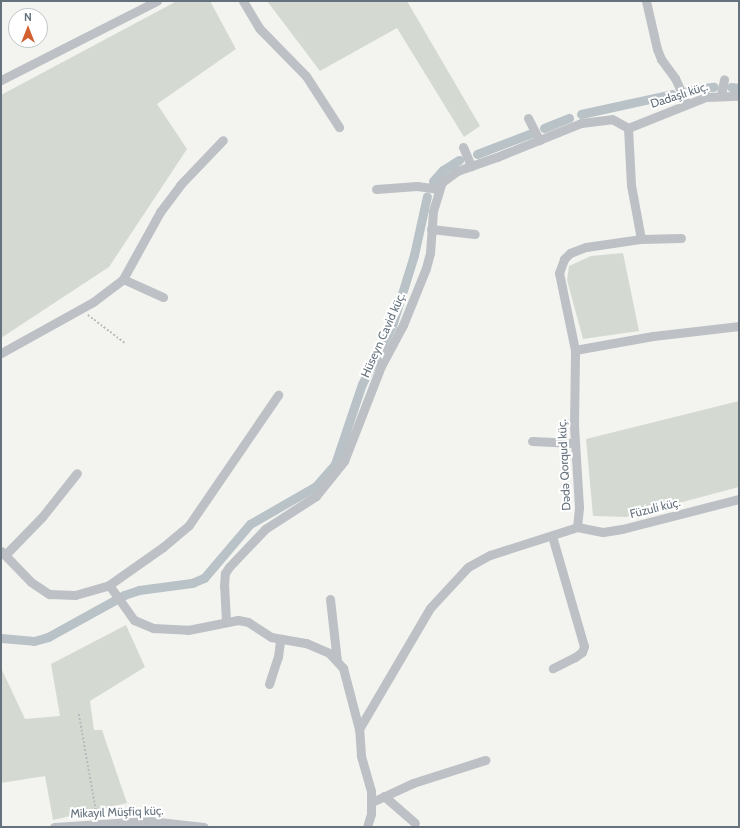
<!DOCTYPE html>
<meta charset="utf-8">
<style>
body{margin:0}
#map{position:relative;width:740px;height:828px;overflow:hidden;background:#f3f4f0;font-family:Cabin,sans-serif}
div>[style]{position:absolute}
.green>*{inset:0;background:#d4dad1}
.canal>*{height:9px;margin:-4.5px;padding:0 4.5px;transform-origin:4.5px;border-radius:4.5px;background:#b9c2c7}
.path>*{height:1.5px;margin-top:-0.75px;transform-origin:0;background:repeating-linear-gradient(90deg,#b9bbbd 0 2px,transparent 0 4px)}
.street>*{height:9px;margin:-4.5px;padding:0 4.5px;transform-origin:4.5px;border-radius:4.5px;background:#bdc0c4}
span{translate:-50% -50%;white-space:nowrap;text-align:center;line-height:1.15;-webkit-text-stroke:4px #fff;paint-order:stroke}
.street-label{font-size:12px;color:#65727e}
.frame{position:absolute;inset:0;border:2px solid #65727e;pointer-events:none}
.north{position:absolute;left:8px;top:8px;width:40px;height:40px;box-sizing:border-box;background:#fff;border:1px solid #c1c7cb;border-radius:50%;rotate:0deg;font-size:11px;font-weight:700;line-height:16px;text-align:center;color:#65727e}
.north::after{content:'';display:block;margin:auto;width:14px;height:18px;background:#d36030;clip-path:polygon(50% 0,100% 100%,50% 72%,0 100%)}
</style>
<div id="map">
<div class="green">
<div style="clip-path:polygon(177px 1px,210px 1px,236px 49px,157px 104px,187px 149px,109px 267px,1px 338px,1px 95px)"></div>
<div style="clip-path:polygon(267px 1px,407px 1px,480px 126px,464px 137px,397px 28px,320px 71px)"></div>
<div style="clip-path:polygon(623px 253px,639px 331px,583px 339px,567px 280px,569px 266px,591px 256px)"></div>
<div style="clip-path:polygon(739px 401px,739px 487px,626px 517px,593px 516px,586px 439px)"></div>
<div style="clip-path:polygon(126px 625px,145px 667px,90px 701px,94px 730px,102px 730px,127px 803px,53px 820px,45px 776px,1px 783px,1px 668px,25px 719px,60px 716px,51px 664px)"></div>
</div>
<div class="canal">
<div style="left:731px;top:87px;width:8px;rotate:7deg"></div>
<div style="left:688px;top:90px;width:26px;rotate:-7deg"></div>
<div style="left:581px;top:114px;width:93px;rotate:-12.4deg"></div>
<div style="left:544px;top:128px;width:27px;rotate:-22deg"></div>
<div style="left:477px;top:154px;width:56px;rotate:-21deg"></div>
<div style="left:433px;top:181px;width:15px;rotate:-48deg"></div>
<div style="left:443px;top:170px;width:19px;rotate:-32deg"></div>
<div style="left:1px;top:638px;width:33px;rotate:5deg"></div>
<div style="left:34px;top:641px;width:15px;rotate:-16deg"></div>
<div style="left:48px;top:637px;width:87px;rotate:-28.9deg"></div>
<div style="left:124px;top:595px;width:16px;rotate:-18deg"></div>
<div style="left:139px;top:590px;width:53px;rotate:-7.5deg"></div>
<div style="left:192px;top:583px;width:13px;rotate:-23deg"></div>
<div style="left:204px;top:578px;width:71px;rotate:-49.6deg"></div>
<div style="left:250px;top:524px;width:76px;rotate:-29.9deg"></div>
<div style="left:316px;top:486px;width:29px;rotate:-49deg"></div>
<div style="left:335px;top:464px;width:84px;rotate:-71.4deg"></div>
<div style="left:362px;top:384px;width:65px;rotate:-62.7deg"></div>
<div style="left:392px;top:326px;width:74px;rotate:-72.8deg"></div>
<div style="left:414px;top:255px;width:60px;rotate:-77.6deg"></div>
</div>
<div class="path">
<div style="left:88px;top:315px;width:46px;rotate:37.1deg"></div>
<div style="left:79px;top:714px;width:104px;rotate:80deg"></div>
</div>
<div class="street">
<div style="left:243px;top:1px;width:31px;rotate:59deg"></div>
<div style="left:259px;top:28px;width:67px;rotate:45.6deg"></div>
<div style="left:306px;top:76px;width:61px;rotate:57.1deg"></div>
<div style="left:646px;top:1px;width:49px;rotate:77.1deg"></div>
<div style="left:657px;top:49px;width:11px;rotate:68deg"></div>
<div style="left:661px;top:59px;width:24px;rotate:54deg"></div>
<div style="left:675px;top:78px;width:27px;rotate:66deg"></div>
<div style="left:1px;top:80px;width:175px;rotate:-26.9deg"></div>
<div style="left:721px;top:95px;width:16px;rotate:-79deg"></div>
<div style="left:528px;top:118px;width:25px;rotate:63deg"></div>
<div style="left:628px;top:128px;width:84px;rotate:-21.7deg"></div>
<div style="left:706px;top:97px;width:33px;rotate:-2deg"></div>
<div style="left:463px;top:147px;width:21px;rotate:67deg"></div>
<div style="left:376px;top:189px;width:41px;rotate:-4.2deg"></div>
<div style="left:417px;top:186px;width:22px;rotate:8deg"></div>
<div style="left:431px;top:229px;width:44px;rotate:6.5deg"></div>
<div style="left:641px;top:239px;width:40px;rotate:-1.4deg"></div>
<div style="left:123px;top:279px;width:44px;rotate:24.2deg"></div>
<div style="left:575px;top:350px;width:79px;rotate:-10.2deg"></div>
<div style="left:653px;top:336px;width:87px;rotate:-6.6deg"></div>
<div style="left:1px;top:353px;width:105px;rotate:-29deg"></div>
<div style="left:93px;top:302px;width:38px;rotate:-37deg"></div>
<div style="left:123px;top:279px;width:77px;rotate:-61.1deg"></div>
<div style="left:160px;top:212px;width:34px;rotate:-53deg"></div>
<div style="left:180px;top:185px;width:62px;rotate:-46.3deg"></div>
<div style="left:532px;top:441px;width:42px;rotate:2.7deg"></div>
<div style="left:577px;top:527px;width:26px;rotate:11deg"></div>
<div style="left:603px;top:532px;width:19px;rotate:-9deg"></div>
<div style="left:622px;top:529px;width:121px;rotate:-14.4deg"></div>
<div style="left:552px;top:536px;width:115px;rotate:73.8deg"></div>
<div style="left:584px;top:646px;width:6px;rotate:108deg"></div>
<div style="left:582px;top:652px;width:9px;rotate:144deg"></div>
<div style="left:575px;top:657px;width:25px;rotate:153deg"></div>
<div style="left:1px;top:551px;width:43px;rotate:45.9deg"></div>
<div style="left:31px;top:582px;width:22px;rotate:34deg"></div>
<div style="left:49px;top:594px;width:26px;rotate:2deg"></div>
<div style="left:75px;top:595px;width:35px;rotate:-16deg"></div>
<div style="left:109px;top:585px;width:66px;rotate:-35.1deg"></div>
<div style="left:163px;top:547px;width:34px;rotate:-40deg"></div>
<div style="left:189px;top:525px;width:158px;rotate:-55.6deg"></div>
<div style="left:5px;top:555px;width:53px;rotate:-45.8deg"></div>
<div style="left:42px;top:517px;width:56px;rotate:-51.5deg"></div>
<div style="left:109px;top:585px;width:43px;rotate:54.5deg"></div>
<div style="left:134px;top:620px;width:21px;rotate:23deg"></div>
<div style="left:153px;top:628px;width:35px;rotate:3deg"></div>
<div style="left:188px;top:630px;width:51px;rotate:-11.3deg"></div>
<div style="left:238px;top:620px;width:10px;rotate:11deg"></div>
<div style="left:248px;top:622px;width:27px;rotate:33deg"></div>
<div style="left:271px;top:637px;width:36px;rotate:10deg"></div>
<div style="left:306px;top:643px;width:25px;rotate:23deg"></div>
<div style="left:329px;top:653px;width:21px;rotate:47deg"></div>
<div style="left:343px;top:668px;width:63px;rotate:75.3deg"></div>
<div style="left:330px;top:599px;width:62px;rotate:83.6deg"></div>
<div style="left:226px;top:621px;width:35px;rotate:-93deg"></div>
<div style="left:224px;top:586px;width:13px;rotate:-86deg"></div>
<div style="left:225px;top:573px;width:7px;rotate:-56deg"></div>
<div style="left:229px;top:567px;width:52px;rotate:-46.5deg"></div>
<div style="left:265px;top:529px;width:61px;rotate:-32.9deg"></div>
<div style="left:316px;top:496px;width:45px;rotate:-51.3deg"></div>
<div style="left:344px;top:461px;width:102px;rotate:-68.7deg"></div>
<div style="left:381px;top:366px;width:47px;rotate:-61.8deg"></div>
<div style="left:403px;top:325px;width:61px;rotate:-68deg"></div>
<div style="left:426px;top:268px;width:16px;rotate:-75deg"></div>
<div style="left:430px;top:253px;width:42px;rotate:-85.9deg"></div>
<div style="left:433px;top:211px;width:30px;rotate:-73deg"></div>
<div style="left:442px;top:182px;width:19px;rotate:-36deg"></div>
<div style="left:457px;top:171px;width:42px;rotate:-19.3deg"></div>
<div style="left:497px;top:157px;width:91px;rotate:-22deg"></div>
<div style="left:581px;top:123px;width:31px;rotate:-7deg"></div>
<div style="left:612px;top:119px;width:18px;rotate:29deg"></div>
<div style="left:269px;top:684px;width:28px;rotate:-72deg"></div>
<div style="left:278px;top:657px;width:17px;rotate:-83deg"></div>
<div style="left:384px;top:796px;width:41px;rotate:41.1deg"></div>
<div style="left:372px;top:802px;width:45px;rotate:-24.9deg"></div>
<div style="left:413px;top:783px;width:76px;rotate:-17.7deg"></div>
<div style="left:54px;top:827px;width:95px;rotate:-3.6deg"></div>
<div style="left:149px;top:821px;width:55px;rotate:6.2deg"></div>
<div style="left:367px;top:827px;width:14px;rotate:-73deg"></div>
<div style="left:371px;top:814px;width:23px;rotate:-90deg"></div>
<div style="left:371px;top:791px;width:37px;rotate:-106deg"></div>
<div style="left:361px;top:755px;width:26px;rotate:-94deg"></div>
<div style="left:359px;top:729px;width:140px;rotate:-59.6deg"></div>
<div style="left:430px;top:608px;width:56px;rotate:-47.2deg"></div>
<div style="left:468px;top:567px;width:25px;rotate:-29deg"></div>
<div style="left:490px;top:555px;width:91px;rotate:-17.8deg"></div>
<div style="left:577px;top:527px;width:20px;rotate:-84deg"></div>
<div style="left:579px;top:507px;width:81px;rotate:-93.5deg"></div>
<div style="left:574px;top:426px;width:76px;rotate:-89.2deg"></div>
<div style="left:575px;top:350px;width:79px;rotate:-101.7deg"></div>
<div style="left:559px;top:273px;width:15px;rotate:-70deg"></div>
<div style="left:564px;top:259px;width:8px;rotate:-45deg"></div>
<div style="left:570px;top:253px;width:17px;rotate:-21deg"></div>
<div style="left:586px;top:247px;width:56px;rotate:-8.3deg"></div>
<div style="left:641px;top:239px;width:55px;rotate:-100.5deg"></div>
<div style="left:631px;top:185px;width:57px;rotate:-93deg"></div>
</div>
<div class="street-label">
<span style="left:679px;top:95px;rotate:-18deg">Dadaşlı küç.</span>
<span style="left:383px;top:335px;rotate:-66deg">Hüseyn Cavid küç.</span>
<span style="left:564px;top:465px;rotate:-93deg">Dədə Qorqud küç.</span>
<span style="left:655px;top:508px;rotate:-14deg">Füzuli küç.</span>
<span style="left:117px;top:812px;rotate:-2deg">Mikayıl Müşfiq küç.</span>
</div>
<div class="frame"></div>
<div class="north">N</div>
</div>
